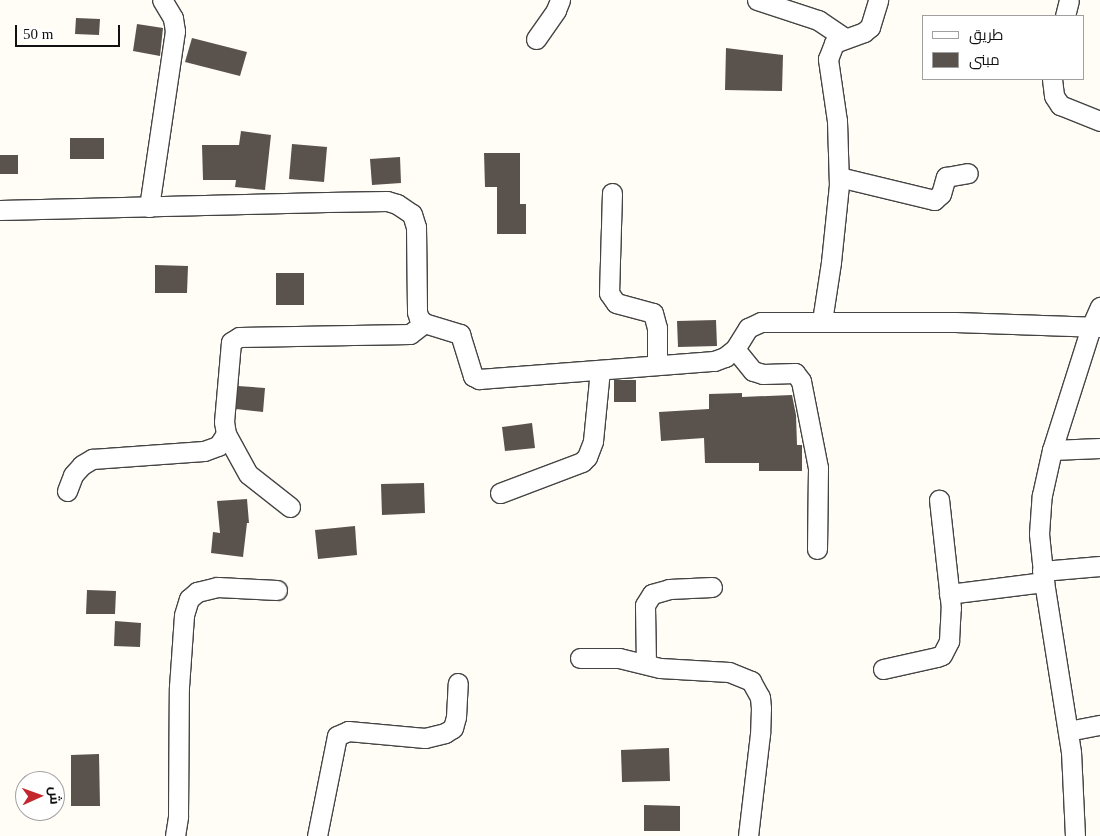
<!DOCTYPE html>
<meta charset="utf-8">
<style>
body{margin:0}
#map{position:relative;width:1100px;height:836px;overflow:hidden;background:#fffdf5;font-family:"Times New Roman",Cairo,serif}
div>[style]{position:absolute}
.building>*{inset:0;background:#5a524d}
.roads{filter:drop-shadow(1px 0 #444) drop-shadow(-1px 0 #444) drop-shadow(0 1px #444) drop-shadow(0 -1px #444)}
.minor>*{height:19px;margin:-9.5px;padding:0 9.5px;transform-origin:9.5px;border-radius:9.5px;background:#fff}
span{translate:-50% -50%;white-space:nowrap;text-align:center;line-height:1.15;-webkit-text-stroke:5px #fff;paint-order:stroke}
.legend{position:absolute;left:922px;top:15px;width:162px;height:65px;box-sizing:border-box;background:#fff;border:1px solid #a0a0a0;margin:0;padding:6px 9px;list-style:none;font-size:15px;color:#111}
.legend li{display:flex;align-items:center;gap:10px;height:25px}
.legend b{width:25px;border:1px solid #a0a0a0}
.north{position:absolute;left:15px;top:771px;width:50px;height:50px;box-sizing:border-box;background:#fff;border:1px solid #a0a0a0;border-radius:50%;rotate:88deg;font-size:14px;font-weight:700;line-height:20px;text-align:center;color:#111}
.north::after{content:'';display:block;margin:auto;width:18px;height:22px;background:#c4262e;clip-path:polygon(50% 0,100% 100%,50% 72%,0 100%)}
.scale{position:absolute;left:15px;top:25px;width:105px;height:22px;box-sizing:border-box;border:2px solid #111;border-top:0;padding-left:6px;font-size:15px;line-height:18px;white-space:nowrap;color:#111;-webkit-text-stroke:4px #fff;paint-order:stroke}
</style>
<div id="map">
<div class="building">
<div style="clip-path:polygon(76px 18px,100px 19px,99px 35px,75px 34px)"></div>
<div style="clip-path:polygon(137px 24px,163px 28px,160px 56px,133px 51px)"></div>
<div style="clip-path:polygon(192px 38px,247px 52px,240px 76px,185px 62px)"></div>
<div style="clip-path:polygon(726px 48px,783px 55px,782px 91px,725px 90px)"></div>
<div style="clip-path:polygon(241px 131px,271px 135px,265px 190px,235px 187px,236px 180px,203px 180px,202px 145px,239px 145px)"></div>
<div style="clip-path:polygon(70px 138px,104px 138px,104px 159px,70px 159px)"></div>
<div style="clip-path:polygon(292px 144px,327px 147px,324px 182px,289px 179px)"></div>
<div style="clip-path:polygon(484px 153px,520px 153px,520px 204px,526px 204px,526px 234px,497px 234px,497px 187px,485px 187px)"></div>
<div style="clip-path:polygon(0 155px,18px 155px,18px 174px,0 174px)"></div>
<div style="clip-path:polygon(400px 157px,401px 183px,372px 185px,370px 159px)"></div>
<div style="clip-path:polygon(155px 265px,188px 266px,187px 293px,155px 293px)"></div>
<div style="clip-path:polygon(276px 273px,304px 273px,304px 305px,276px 305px)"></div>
<div style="clip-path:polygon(716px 320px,717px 346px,678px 347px,677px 321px)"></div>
<div style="clip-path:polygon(614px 380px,636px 380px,636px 402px,614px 402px)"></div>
<div style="clip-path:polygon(238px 386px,265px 388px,263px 412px,236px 409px)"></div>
<div style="clip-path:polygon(742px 393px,742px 397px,792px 395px,796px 415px,797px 445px,802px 445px,802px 471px,759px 471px,759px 463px,705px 463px,704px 438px,661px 441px,659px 412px,709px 409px,709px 394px)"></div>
<div style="clip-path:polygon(532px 423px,535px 448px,505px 451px,502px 427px)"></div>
<div style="clip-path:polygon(424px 483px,425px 513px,382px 515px,381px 484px)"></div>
<div style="clip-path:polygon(247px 499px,249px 523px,247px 523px,243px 557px,211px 553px,213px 532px,220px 533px,217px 501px)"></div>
<div style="clip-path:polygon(355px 526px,357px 555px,318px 559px,315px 530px)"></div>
<div style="clip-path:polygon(87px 590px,116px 591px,115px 614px,86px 614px)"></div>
<div style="clip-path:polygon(115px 621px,141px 623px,140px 647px,114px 646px)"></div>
<div style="clip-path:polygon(669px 748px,670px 781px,622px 782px,621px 750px)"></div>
<div style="clip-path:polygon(99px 754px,100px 806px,71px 806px,71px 755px)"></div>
<div style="clip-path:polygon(644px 805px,680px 806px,680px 831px,644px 831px)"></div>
</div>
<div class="roads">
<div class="minor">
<div style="left:757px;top:0;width:64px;rotate:18.2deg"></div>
<div style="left:818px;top:20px;width:32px;rotate:34deg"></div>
<div style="left:1065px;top:16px;width:16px;rotate:-76deg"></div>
<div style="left:536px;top:39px;width:35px;rotate:-55deg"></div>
<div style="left:556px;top:10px;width:11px;rotate:-68deg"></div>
<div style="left:1052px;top:79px;width:17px;rotate:83deg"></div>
<div style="left:1054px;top:96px;width:11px;rotate:56deg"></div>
<div style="left:1060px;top:105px;width:43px;rotate:21.8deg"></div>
<div style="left:839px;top:177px;width:98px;rotate:13.6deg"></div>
<div style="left:934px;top:200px;width:9px;rotate:-41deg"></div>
<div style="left:941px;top:194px;width:18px;rotate:-74deg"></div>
<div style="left:946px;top:177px;width:22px;rotate:-10deg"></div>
<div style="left:612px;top:193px;width:100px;rotate:91.7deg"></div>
<div style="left:609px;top:293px;width:12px;rotate:55deg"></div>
<div style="left:616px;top:303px;width:38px;rotate:15deg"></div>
<div style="left:653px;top:313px;width:16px;rotate:75deg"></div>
<div style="left:657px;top:328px;width:37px;rotate:90deg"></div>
<div style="left:149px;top:207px;width:178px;rotate:-81.6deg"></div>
<div style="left:175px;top:31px;width:13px;rotate:-99deg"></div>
<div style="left:173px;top:18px;width:21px;rotate:-121deg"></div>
<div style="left:0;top:210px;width:327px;rotate:-1.4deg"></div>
<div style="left:327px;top:202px;width:60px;rotate:-1deg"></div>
<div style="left:387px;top:201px;width:10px;rotate:17deg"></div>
<div style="left:397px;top:204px;width:18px;rotate:34deg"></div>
<div style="left:412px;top:214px;width:14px;rotate:73deg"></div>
<div style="left:416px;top:227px;width:85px;rotate:89.3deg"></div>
<div style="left:417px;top:312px;width:6px;rotate:72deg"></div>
<div style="left:419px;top:318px;width:7px;rotate:45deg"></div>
<div style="left:424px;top:323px;width:38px;rotate:17deg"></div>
<div style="left:460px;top:334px;width:44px;rotate:72.8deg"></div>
<div style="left:473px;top:376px;width:7px;rotate:27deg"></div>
<div style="left:479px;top:379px;width:236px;rotate:-4.4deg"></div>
<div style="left:714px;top:361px;width:12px;rotate:-20deg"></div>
<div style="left:725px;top:357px;width:13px;rotate:-39deg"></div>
<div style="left:735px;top:349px;width:25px;rotate:-58deg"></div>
<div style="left:748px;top:328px;width:14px;rotate:-25deg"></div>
<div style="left:761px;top:322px;width:194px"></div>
<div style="left:955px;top:322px;width:145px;rotate:2deg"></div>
<div style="left:822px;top:321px;width:60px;rotate:-81.3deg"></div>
<div style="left:831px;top:262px;width:77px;rotate:-84.1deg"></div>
<div style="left:839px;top:185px;width:64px;rotate:-91.8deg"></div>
<div style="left:837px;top:121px;width:63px;rotate:-98.3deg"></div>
<div style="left:828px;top:59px;width:17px;rotate:-69deg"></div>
<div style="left:834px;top:43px;width:32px;rotate:-20deg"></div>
<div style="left:864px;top:32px;width:8px;rotate:-40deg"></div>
<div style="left:870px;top:27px;width:28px;rotate:-73deg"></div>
<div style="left:735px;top:349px;width:28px;rotate:51deg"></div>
<div style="left:753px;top:371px;width:10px;rotate:17deg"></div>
<div style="left:763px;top:374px;width:32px;rotate:-2deg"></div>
<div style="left:795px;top:373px;width:10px;rotate:53deg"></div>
<div style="left:801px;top:381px;width:89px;rotate:78.9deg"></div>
<div style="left:818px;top:468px;width:81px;rotate:90.7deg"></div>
<div style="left:1052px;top:450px;width:48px;rotate:-2.4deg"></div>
<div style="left:67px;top:491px;width:17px;rotate:-69deg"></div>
<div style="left:73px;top:475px;width:13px;rotate:-48deg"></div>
<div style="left:82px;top:465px;width:12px;rotate:-31deg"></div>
<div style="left:92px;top:459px;width:112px;rotate:-4.1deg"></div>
<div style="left:204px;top:451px;width:15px;rotate:-20deg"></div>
<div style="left:218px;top:446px;width:14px;rotate:-56deg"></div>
<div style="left:500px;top:493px;width:88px;rotate:-20.7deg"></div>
<div style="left:582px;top:462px;width:7px;rotate:-45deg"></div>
<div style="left:587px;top:457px;width:17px;rotate:-69deg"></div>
<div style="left:593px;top:441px;width:71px;rotate:-84.4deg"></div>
<div style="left:290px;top:507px;width:53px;rotate:-141.8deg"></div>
<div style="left:248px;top:474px;width:46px;rotate:-118.8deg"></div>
<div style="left:226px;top:434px;width:12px;rotate:-99deg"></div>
<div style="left:224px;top:422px;width:80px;rotate:-85deg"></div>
<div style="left:231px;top:342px;width:9px;rotate:-32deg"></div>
<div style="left:239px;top:337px;width:171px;rotate:-1deg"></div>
<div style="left:410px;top:334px;width:18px;rotate:-38deg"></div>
<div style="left:1042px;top:571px;width:58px;rotate:-4.9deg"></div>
<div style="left:949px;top:594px;width:96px;rotate:-7.2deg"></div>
<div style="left:580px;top:658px;width:39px"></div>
<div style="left:619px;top:658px;width:42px;rotate:13.7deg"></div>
<div style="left:660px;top:668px;width:69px;rotate:3.3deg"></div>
<div style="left:729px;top:672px;width:24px;rotate:22deg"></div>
<div style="left:751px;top:681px;width:18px;rotate:61deg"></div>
<div style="left:760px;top:697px;width:11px;rotate:85deg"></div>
<div style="left:761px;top:708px;width:26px;rotate:92deg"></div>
<div style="left:760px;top:734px;width:103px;rotate:96.7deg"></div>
<div style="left:646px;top:664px;width:59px;rotate:-91deg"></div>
<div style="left:645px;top:605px;width:13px;rotate:-58deg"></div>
<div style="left:652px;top:594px;width:18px;rotate:-16deg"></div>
<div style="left:669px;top:589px;width:43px;rotate:-2.7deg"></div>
<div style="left:883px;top:669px;width:55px;rotate:-12.5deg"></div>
<div style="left:937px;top:657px;width:5px;rotate:-22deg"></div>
<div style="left:942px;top:655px;width:16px;rotate:-63deg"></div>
<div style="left:949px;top:641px;width:33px;rotate:-87deg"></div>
<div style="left:951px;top:608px;width:109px;rotate:-96.3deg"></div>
<div style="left:1068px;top:731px;width:33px;rotate:-11deg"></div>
<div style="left:175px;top:836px;width:20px;rotate:-81deg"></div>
<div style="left:178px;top:816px;width:129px;rotate:-89.6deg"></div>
<div style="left:179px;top:687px;width:72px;rotate:-86deg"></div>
<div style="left:184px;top:615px;width:17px;rotate:-73deg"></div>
<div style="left:189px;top:599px;width:11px;rotate:-41deg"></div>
<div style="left:197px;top:592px;width:21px;rotate:-14deg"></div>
<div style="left:217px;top:587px;width:60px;rotate:2.9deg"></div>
<div style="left:317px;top:836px;width:102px;rotate:-78.7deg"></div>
<div style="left:337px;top:736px;width:12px;rotate:-24deg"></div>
<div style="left:348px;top:731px;width:77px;rotate:5.2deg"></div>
<div style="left:425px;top:738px;width:21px;rotate:-14deg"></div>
<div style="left:445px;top:733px;width:9px;rotate:-32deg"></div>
<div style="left:453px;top:728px;width:11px;rotate:-75deg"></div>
<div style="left:456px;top:717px;width:34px;rotate:-87deg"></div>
<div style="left:1075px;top:836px;width:84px;rotate:-92.7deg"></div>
<div style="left:1071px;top:752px;width:172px;rotate:-99deg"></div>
<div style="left:1044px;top:582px;width:48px;rotate:-95.9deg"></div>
<div style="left:1039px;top:534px;width:39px;rotate:-86deg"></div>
<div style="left:1042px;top:495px;width:46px;rotate:-77.5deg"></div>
<div style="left:1052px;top:450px;width:129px;rotate:-72.4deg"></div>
<div style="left:1091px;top:327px;width:22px;rotate:-66deg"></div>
</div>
</div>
<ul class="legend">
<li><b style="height:6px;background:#fff"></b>طريق</li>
<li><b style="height:14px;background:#5a524d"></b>مبنى</li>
</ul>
<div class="north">ش</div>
<div class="scale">50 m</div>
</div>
